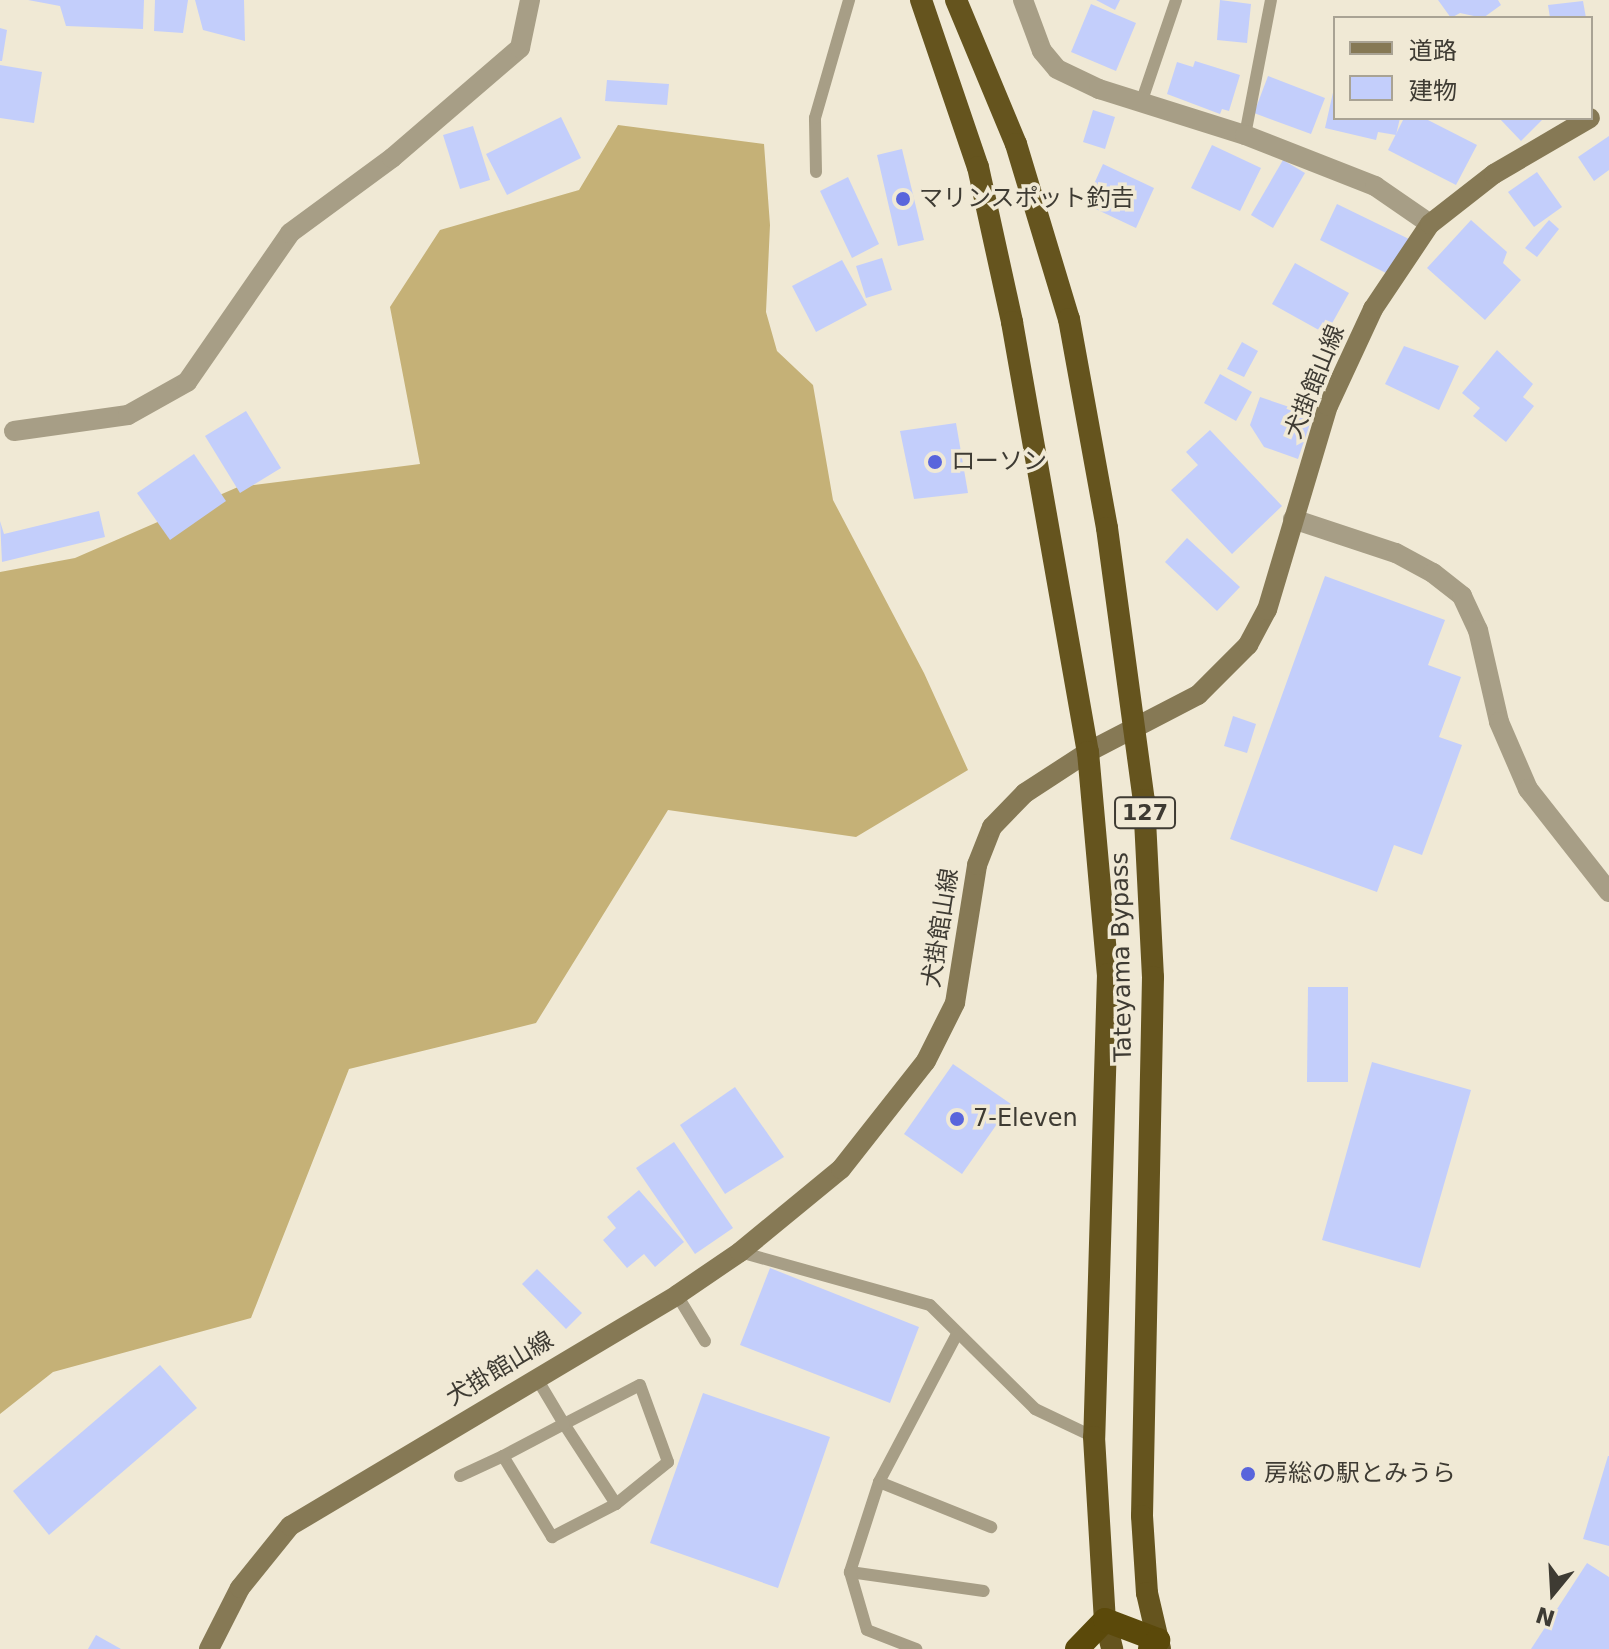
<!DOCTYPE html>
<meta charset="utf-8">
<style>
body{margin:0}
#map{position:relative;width:1609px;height:1649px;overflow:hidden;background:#f0e9d5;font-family:"DejaVu Sans","Noto Sans JP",sans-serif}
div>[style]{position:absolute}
.forest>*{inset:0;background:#c5b177}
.building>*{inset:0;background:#c3cefb}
.service>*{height:12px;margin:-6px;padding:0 6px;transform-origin:6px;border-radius:6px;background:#a79e86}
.minor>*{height:20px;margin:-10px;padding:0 10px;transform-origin:10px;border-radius:10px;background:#a79e86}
.secondary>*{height:20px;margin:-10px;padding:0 10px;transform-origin:10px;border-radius:10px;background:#867955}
.trunk>*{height:22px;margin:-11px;padding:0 11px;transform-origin:11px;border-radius:11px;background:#65541e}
.motorway>*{height:24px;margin:-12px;padding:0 12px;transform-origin:12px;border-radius:12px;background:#5b490a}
.dots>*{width:22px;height:22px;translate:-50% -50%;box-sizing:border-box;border:4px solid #f0e9d5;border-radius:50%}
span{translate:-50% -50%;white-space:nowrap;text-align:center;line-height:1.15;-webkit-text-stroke:7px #f0e9d5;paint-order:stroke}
.shield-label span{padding:2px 6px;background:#f0e9d5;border:2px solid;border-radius:6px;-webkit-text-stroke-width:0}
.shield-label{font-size:22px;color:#3e3b33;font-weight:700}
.poi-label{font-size:24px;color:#3e3b33}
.left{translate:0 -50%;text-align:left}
.street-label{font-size:24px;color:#3e3b33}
.legend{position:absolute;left:1333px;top:16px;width:260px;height:104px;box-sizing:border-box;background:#f0e9d5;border:2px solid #a9a394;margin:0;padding:10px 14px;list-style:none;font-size:24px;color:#3e3b33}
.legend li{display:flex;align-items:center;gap:16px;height:40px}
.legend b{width:40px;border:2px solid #a9a394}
.north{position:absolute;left:1513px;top:1553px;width:80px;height:80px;-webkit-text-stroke:6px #f0e9d5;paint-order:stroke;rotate:198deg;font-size:22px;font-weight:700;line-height:32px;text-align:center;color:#3e3b33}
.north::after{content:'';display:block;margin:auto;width:28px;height:36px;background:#3e3b33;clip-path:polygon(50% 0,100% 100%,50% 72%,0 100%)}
</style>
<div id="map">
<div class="forest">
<div style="clip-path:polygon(618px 125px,764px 144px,770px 225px,766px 312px,777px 351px,813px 385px,833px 500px,924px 673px,968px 770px,856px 837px,668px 810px,536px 1023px,349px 1069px,251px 1318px,53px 1372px,0 1414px,0 572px,75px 558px,238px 487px,420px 464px,390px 307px,440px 230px,579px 190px)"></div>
</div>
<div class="building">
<div style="clip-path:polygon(28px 0,144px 0,143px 29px,66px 26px,60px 6px)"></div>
<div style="clip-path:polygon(155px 0,188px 0,183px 33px,154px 31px)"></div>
<div style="clip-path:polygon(195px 0,244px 0,245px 41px,203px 30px)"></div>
<div style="clip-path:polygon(1096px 0,1120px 0,1115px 10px)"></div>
<div style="clip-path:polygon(1220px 0,1251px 4px,1247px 43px,1217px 40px)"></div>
<div style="clip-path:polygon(1438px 0,1498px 0,1501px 5px,1483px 18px,1460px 13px,1451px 18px)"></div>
<div style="clip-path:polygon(1583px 1px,1586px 18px,1550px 18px,1548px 5px)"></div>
<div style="clip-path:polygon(1091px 4px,1136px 23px,1116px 71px,1071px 52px)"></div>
<div style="clip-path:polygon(0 28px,7px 30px,2px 61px,0 61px)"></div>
<div style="clip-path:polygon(1195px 61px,1240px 75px,1229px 111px,1222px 109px,1220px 114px,1167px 94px,1177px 62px,1193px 67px)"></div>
<div style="clip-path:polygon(0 65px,42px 72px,34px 123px,0 118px)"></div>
<div style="clip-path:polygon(1268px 76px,1325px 98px,1311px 134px,1254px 113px)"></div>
<div style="clip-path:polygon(607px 80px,669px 84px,667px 105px,605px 101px)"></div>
<div style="clip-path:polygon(1334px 88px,1335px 118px,1400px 118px,1396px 135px,1378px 132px,1376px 140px,1325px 128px)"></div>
<div style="clip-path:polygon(1093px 110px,1115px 117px,1105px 149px,1083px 142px)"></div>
<div style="clip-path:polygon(561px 117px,581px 158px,507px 195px,486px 154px)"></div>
<div style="clip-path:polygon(1404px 118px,1424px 118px,1477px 145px,1456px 185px,1388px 150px)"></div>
<div style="clip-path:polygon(1499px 118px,1544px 118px,1521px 141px)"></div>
<div style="clip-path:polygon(473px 126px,490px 180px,460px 189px,443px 135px)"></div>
<div style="clip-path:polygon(1609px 136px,1609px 170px,1594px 181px,1578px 157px)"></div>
<div style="clip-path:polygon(1212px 145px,1261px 168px,1240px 211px,1191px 188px)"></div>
<div style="clip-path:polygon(902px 149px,924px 240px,898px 246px,877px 155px)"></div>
<div style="clip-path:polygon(1283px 160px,1305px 173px,1273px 228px,1251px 215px)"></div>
<div style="clip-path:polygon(1103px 164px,1154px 188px,1136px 228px,1085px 204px)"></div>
<div style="clip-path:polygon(1537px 172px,1562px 207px,1534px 227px,1508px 192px)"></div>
<div style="clip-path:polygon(848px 177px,879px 244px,852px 258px,820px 191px)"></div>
<div style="clip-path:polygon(1337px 204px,1409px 239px,1390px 275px,1320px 240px)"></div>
<div style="clip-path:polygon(1471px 220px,1507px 252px,1503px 263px,1521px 280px,1485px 320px,1427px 268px)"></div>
<div style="clip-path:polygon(1549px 220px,1559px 229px,1537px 257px,1525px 248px)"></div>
<div style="clip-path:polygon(882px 258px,892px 290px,866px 298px,856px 266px)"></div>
<div style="clip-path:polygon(842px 260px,867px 305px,816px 332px,792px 286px)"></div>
<div style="clip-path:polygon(1295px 263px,1349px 293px,1326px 334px,1272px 304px)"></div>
<div style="clip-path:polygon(1242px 342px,1258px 351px,1244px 377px,1227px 369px)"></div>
<div style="clip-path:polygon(1404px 346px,1459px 366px,1439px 410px,1385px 384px)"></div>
<div style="clip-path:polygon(1497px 350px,1533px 384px,1523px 397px,1534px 406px,1506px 442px,1473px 416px,1480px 408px,1462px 393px)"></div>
<div style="clip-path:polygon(1220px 374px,1252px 392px,1236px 421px,1204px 403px)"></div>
<div style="clip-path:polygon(1260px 397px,1313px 415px,1298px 459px,1264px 447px,1250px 425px)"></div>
<div style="clip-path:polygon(246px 411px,281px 468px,240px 493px,205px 436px)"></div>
<div style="clip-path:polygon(956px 423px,968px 493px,914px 499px,900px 431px)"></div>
<div style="clip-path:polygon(1210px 430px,1282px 506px,1232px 554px,1171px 490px,1198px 465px,1186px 452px)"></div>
<div style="clip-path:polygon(194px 454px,226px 501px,170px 540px,137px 493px)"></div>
<div style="clip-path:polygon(99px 511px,105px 537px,2px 562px,0 521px,4px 534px)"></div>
<div style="clip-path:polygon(1187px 538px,1240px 587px,1217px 611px,1165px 562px)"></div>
<div style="clip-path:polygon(1325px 576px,1445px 620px,1428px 665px,1461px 677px,1439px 737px,1462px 745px,1422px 855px,1394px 845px,1377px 892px,1230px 839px)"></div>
<div style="clip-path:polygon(1233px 716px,1256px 724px,1247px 753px,1224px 746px)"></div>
<div style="clip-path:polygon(1308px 987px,1348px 987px,1348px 1082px,1307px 1082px)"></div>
<div style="clip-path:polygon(1372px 1062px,1471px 1090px,1420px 1268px,1322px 1240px)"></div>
<div style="clip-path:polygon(953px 1064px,1011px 1104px,962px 1174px,904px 1134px)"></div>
<div style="clip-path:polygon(735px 1087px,784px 1157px,725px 1194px,680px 1125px)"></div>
<div style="clip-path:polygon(674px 1142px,733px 1228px,695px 1254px,636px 1168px)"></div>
<div style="clip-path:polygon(639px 1190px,684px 1242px,655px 1267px,644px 1254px,627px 1268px,603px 1240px,616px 1228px,607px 1217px)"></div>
<div style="clip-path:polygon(770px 1268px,919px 1327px,890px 1403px,740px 1345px)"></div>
<div style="clip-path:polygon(537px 1269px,582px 1313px,566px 1329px,522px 1284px)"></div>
<div style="clip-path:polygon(160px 1365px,197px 1408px,49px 1535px,13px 1491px)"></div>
<div style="clip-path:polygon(703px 1393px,830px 1437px,778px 1588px,650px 1543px)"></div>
<div style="clip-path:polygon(1608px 1456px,1609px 1456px,1609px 1546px,1583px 1539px)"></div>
<div style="clip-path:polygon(1587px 1563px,1609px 1577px,1609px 1649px,1531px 1649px)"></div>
<div style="clip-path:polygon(96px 1635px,121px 1649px,88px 1649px)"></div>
</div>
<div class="service">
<div style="left:1141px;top:103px;width:109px;rotate:-71.2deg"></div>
<div style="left:1245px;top:135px;width:137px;rotate:-79.1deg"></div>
<div style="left:816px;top:172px;width:54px;rotate:-91.1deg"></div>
<div style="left:815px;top:118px;width:123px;rotate:-73.9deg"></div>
<div style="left:740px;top:1252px;width:197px;rotate:15.6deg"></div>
<div style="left:930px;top:1305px;width:148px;rotate:44.7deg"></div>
<div style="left:1035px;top:1409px;width:65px;rotate:25.4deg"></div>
<div style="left:677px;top:1295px;width:54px;rotate:58.7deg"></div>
<div style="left:957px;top:1334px;width:167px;rotate:117.8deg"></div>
<div style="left:879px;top:1482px;width:121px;rotate:21.9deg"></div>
<div style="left:503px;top:1456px;width:95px;rotate:58.8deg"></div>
<div style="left:552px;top:1537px;width:72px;rotate:-27.3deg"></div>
<div style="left:460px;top:1476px;width:47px;rotate:-24.9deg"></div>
<div style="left:503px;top:1456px;width:69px;rotate:-27.7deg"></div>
<div style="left:564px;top:1424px;width:85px;rotate:-27.2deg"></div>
<div style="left:640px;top:1385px;width:82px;rotate:70deg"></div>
<div style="left:668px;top:1462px;width:67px;rotate:141.1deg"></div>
<div style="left:616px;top:1504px;width:95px;rotate:-123deg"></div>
<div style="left:564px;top:1424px;width:55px;rotate:-120.8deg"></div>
<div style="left:879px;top:1482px;width:95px;rotate:107.9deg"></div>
<div style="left:850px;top:1572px;width:135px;rotate:8.1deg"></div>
<div style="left:850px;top:1572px;width:60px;rotate:73.7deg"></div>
<div style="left:867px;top:1630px;width:53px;rotate:21.2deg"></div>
</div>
<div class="minor">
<div style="left:1023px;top:0;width:54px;rotate:69.6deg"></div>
<div style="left:1042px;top:51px;width:23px;rotate:50deg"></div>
<div style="left:1057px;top:69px;width:47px;rotate:25.5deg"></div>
<div style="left:1099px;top:89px;width:153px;rotate:17.5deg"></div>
<div style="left:1245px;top:135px;width:140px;rotate:21.4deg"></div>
<div style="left:1375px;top:186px;width:67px;rotate:34.6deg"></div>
<div style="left:14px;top:431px;width:115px;rotate:-8deg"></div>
<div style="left:128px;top:415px;width:68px;rotate:-29.2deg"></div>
<div style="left:187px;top:382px;width:181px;rotate:-55.3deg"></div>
<div style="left:290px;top:233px;width:127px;rotate:-36.3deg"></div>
<div style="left:392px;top:158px;width:169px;rotate:-40.7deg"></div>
<div style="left:520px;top:48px;width:49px;rotate:-78.2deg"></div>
<div style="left:1293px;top:519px;width:108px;rotate:18.3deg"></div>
<div style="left:1396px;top:553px;width:42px;rotate:28.4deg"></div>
<div style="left:1433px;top:573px;width:37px;rotate:38deg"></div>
<div style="left:1462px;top:596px;width:38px;rotate:65deg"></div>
<div style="left:1478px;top:630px;width:94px;rotate:77.1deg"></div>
<div style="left:1499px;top:722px;width:73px;rotate:66.6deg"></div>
<div style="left:1528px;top:789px;width:131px;rotate:51.8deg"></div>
</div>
<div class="secondary">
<div style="left:209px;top:1649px;width:68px;rotate:-63.1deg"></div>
<div style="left:240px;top:1588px;width:80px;rotate:-51.1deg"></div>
<div style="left:290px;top:1526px;width:451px;rotate:-30.8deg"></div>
<div style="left:677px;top:1295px;width:76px;rotate:-34.3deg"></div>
<div style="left:740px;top:1252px;width:131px;rotate:-39.4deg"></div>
<div style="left:841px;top:1169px;width:137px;rotate:-51.8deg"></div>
<div style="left:926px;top:1061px;width:65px;rotate:-63.4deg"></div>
<div style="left:955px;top:1003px;width:140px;rotate:-80.9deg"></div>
<div style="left:977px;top:865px;width:41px;rotate:-68.5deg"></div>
<div style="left:992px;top:827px;width:47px;rotate:-45.9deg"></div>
<div style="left:1025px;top:793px;width:75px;rotate:-33.1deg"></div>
<div style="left:1088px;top:752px;width:124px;rotate:-27.4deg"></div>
<div style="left:1198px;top:695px;width:71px;rotate:-45deg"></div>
<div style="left:1248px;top:645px;width:40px;rotate:-62deg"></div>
<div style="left:1267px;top:610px;width:213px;rotate:-73.4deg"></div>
<div style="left:1328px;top:406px;width:107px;rotate:-65.1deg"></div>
<div style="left:1373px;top:309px;width:102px;rotate:-56.2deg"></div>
<div style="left:1430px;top:224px;width:81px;rotate:-38deg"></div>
<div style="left:1494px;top:174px;width:111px;rotate:-30.3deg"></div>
</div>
<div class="trunk">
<div style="left:921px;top:0;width:176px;rotate:71.2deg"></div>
<div style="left:978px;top:167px;width:159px;rotate:77.6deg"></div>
<div style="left:1012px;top:322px;width:437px;rotate:80deg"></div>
<div style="left:1088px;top:752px;width:223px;rotate:84.9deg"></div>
<div style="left:1108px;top:974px;width:463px;rotate:91.7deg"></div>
<div style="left:1094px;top:1437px;width:183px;rotate:86.6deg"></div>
<div style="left:1105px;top:1620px;width:30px;rotate:76deg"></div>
<div style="left:956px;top:0;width:156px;rotate:67.4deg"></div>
<div style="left:1016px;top:144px;width:183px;rotate:73.2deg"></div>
<div style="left:1069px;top:319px;width:212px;rotate:79.7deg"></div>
<div style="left:1107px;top:528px;width:275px;rotate:82.3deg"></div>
<div style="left:1144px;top:800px;width:177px;rotate:87.1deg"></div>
<div style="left:1153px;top:977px;width:539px;rotate:91.17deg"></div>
<div style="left:1142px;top:1516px;width:77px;rotate:86.3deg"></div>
<div style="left:1147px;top:1593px;width:57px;rotate:76.9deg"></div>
</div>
<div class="motorway">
<div style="left:1077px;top:1649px;width:40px;rotate:-46deg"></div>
<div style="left:1105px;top:1620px;width:57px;rotate:20.7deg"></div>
<div style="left:1158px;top:1640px;width:12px;rotate:132deg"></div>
</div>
<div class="dots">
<div style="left:903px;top:199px;background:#5965dc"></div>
<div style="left:935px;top:462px;background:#5965dc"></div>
<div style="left:957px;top:1119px;background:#5965dc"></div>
<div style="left:1248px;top:1474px;background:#5965dc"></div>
</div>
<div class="shield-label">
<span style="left:1145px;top:813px">127</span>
</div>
<div class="poi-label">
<span class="left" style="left:919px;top:199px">マリンスポット釣𠮷</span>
<span class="left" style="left:951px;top:462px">ローソン</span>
<span class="left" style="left:973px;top:1119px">7-Eleven</span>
<span class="left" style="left:1264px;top:1474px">房総の駅とみうら</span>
</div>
<div class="street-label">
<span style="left:1315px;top:382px;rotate:-68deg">犬掛館山線</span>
<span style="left:941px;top:928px;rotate:-81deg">犬掛館山線</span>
<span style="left:1122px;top:957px;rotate:-91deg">Tateyama Bypass</span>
<span style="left:500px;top:1369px;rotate:-31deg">犬掛館山線</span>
</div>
<ul class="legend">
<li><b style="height:10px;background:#867955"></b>道路</li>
<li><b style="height:22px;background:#c3cefb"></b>建物</li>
</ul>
<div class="north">N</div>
</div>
